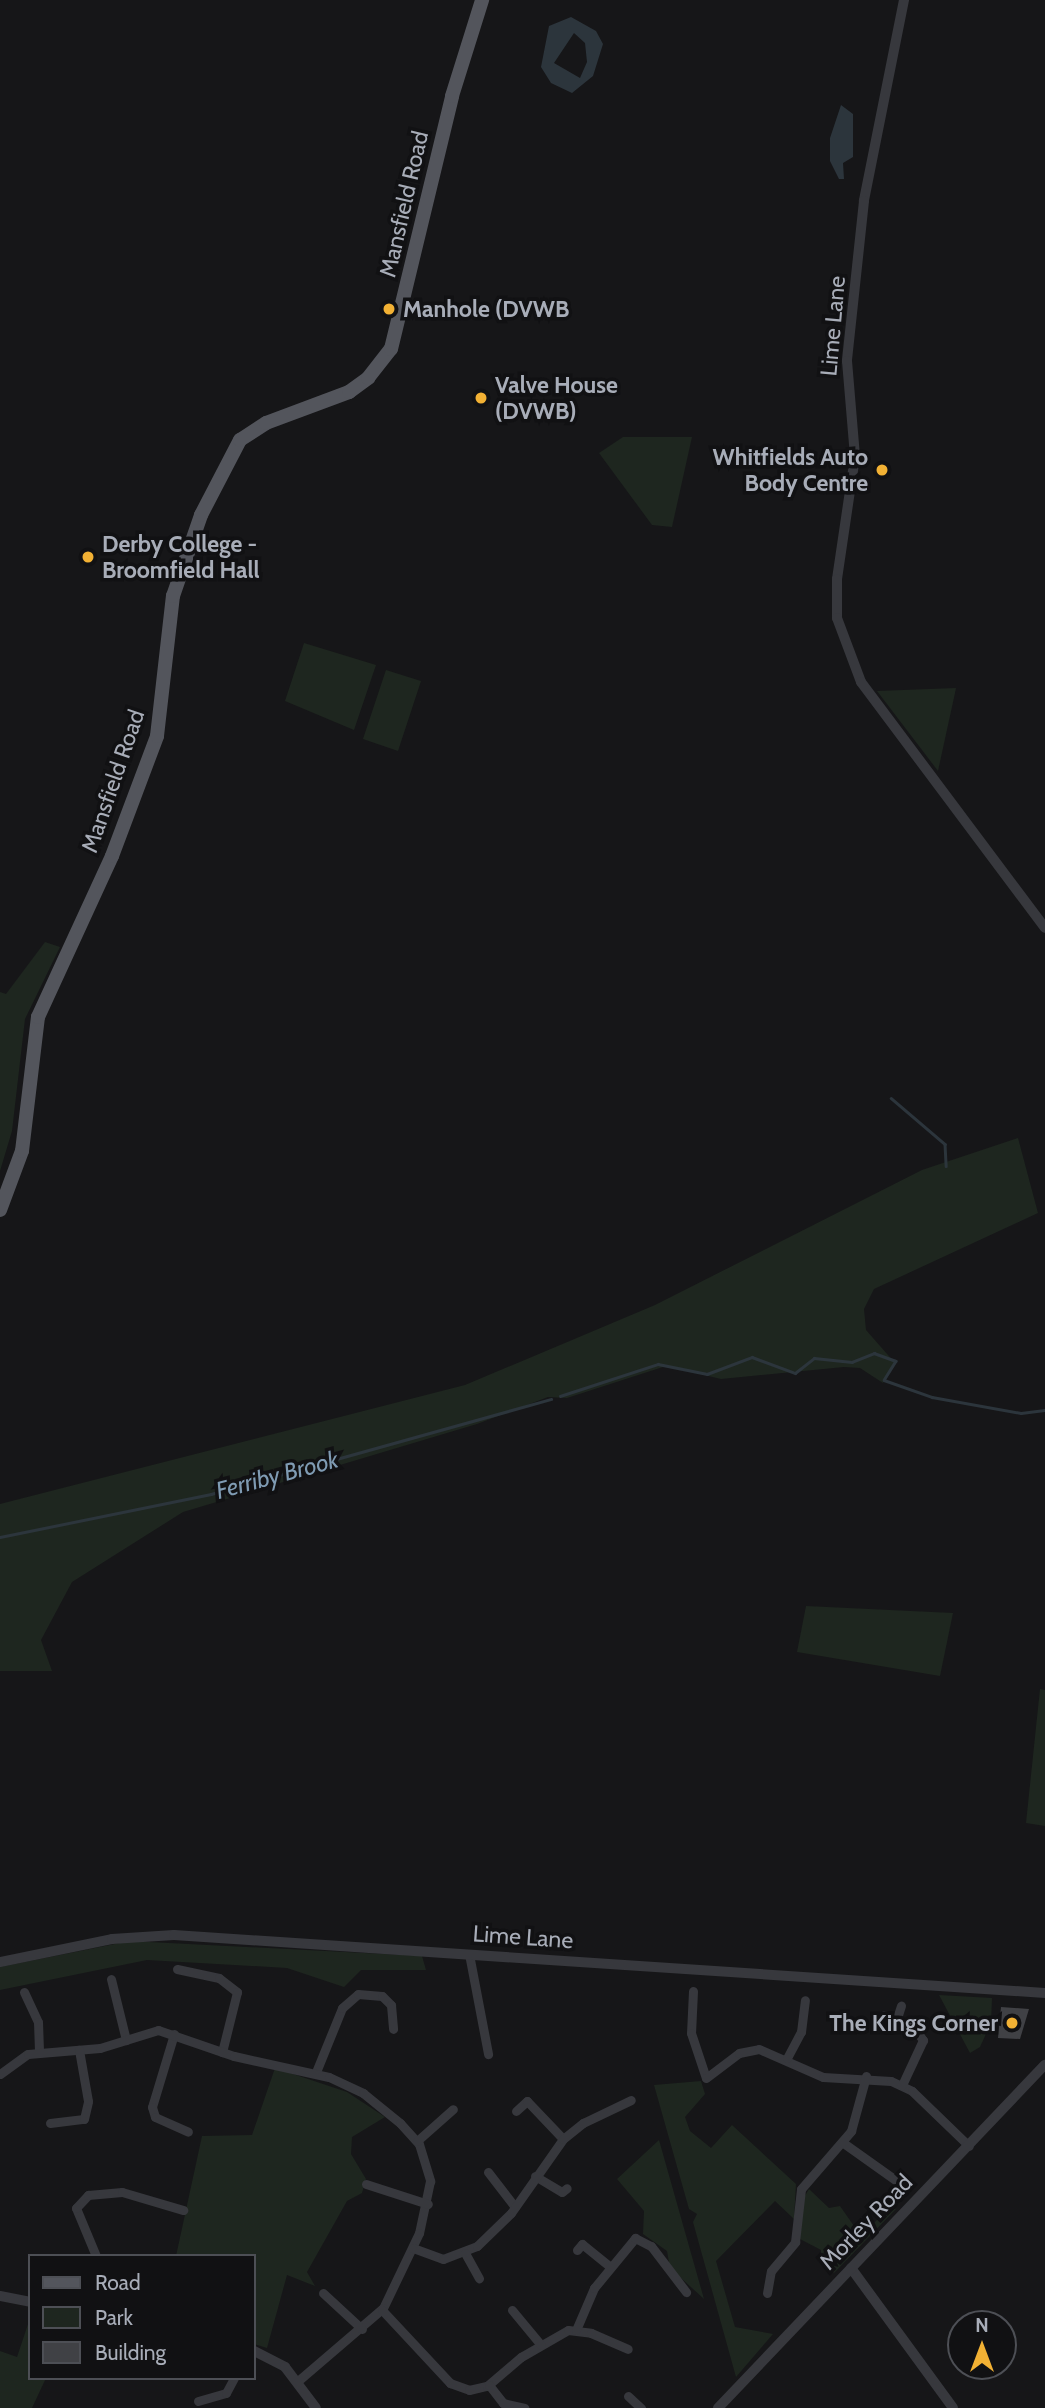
<!DOCTYPE html>
<style>
body{margin:0}
#map{position:relative;width:1045px;height:2408px;overflow:hidden;background:#161618;font-family:Cabin,sans-serif}
div>[style]{position:absolute}
.green>*{inset:0;background:#1e261f}
.water>*{inset:0;background:#2c353c}
.stream>*{height:2.5px;margin:-1.25px;padding:0 1.25px;transform-origin:1.25px;border-radius:1.25px;background:#2c353c}
.building>*{inset:0;background:#404145}
.minor>*{height:9px;margin:-4.5px;padding:0 4.5px;transform-origin:4.5px;border-radius:4.5px;background:#37383d}
.tertiary>*{height:10px;margin:-5px;padding:0 5px;transform-origin:5px;border-radius:5px;background:#37383d}
.primary>*{height:14px;margin:-7px;padding:0 7px;transform-origin:7px;border-radius:7px;background:#53555c}
.dots>*{width:19px;height:19px;translate:-50% -50%;box-sizing:border-box;border:4px solid #111113;border-radius:50%}
span{translate:-50% -50%;white-space:nowrap;text-align:center;line-height:1.15;-webkit-text-stroke:7px #111113;paint-order:stroke}
.street-label{font-size:23px;color:#a8adb8}
.poi-label{font-size:23px;color:#a8adb8;font-weight:700}
.left{translate:0 -50%;text-align:left}
.right{translate:-100% -50%;text-align:right}
.water-label{font-size:24px;color:#7f9bb3;font-style:italic}
.legend{position:absolute;left:28px;top:2254px;width:228px;height:126px;box-sizing:border-box;background:#111113;border:2px solid #4d4f55;margin:0;padding:9px 12px;list-style:none;font-size:21px;color:#a8adb8}
.legend li{display:flex;align-items:center;gap:14px;height:35px}
.legend b{width:35px;border:2px solid #4d4f55}
.north{position:absolute;left:947px;top:2310px;width:70px;height:70px;box-sizing:border-box;background:#111113;border:2px solid #4d4f55;border-radius:50%;rotate:0deg;font-size:19px;font-weight:700;line-height:28px;text-align:center;color:#a8adb8}
.north::after{content:'';display:block;margin:auto;width:24px;height:32px;background:#f2b134;clip-path:polygon(50% 0,100% 100%,50% 72%,0 100%)}
</style>
<div id="map">
<div class="green">
<div style="clip-path:polygon(623px 437px,692px 437px,672px 527px,652px 525px,599px 453px)"></div>
<div style="clip-path:polygon(304px 643px,376px 665px,354px 730px,285px 701px)"></div>
<div style="clip-path:polygon(386px 670px,421px 681px,398px 751px,363px 739px)"></div>
<div style="clip-path:polygon(956px 688px,955px 693px,938px 771px,877px 691px)"></div>
<div style="clip-path:polygon(45px 942px,60px 947px,25px 1019px,12px 1131px,0 1171px,0 992px,6px 994px)"></div>
<div style="clip-path:polygon(1018px 1138px,1038px 1213px,874px 1289px,864px 1309px,866px 1330px,895px 1363px,883px 1383px,860px 1368px,844px 1367px,721px 1379px,666px 1366px,567px 1398px,548px 1397px,477px 1424px,183px 1512px,72px 1582px,41px 1640px,52px 1671px,0 1671px,0 1504px,465px 1385px,655px 1305px,922px 1170px)"></div>
<div style="clip-path:polygon(806px 1606px,953px 1613px,940px 1676px,797px 1652px)"></div>
<div style="clip-path:polygon(1040px 1689px,1045px 1690px,1045px 1826px,1026px 1823px)"></div>
<div style="clip-path:polygon(130px 1941px,422px 1956px,426px 1970px,361px 1970px,344px 1987px,287px 1968px,147px 1960px,0 1990px,0 1967px)"></div>
<div style="clip-path:polygon(939px 1995px,992px 1998px,991px 2023px,980px 2047px,970px 2053px)"></div>
<div style="clip-path:polygon(275px 2068px,347px 2092px,385px 2117px,352px 2137px,351px 2154px,366px 2179px,362px 2193px,347px 2201px,307px 2272px,315px 2286px,287px 2275px,267px 2348px,254px 2344px,254px 2256px,176px 2256px,202px 2136px,252px 2135px)"></div>
<div style="clip-path:polygon(701px 2081px,705px 2094px,685px 2117px,690px 2131px,711px 2148px,732px 2125px,796px 2184px,794px 2219px,775px 2201px,716px 2261px,735px 2327px,773px 2334px,736px 2377px,693px 2222px,697px 2214px,689px 2209px,654px 2085px)"></div>
<div style="clip-path:polygon(659px 2140px,704px 2299px,670px 2268px,667px 2251px,643px 2234px,644px 2211px,617px 2179px)"></div>
<div style="clip-path:polygon(809px 2189px,829px 2208px,840px 2206px,861px 2236px,891px 2206px,896px 2209px,834px 2273px,821px 2260px,821px 2250px,800px 2239px,803px 2199px)"></div>
<div style="clip-path:polygon(30px 2318px,30px 2378px,46px 2378px,32px 2408px,0 2408px,0 2351px,17px 2357px)"></div>
</div>
<div class="water">
<div style="clip-path:polygon(evenodd,571px 17px,596px 31px,603px 44px,593px 76px,572px 93px,551px 83px,541px 67px,549px 26px,571px 17px,574px 33px,585px 43px,587px 62px,580px 78px,554px 63px,574px 33px)"></div>
<div style="clip-path:polygon(841px 105px,853px 114px,853px 157px,843px 163px,844px 179px,839px 179px,830px 161px,830px 138px)"></div>
</div>
<div class="stream">
<div style="left:891px;top:1098px;width:71px;rotate:40.4deg"></div>
<div style="left:945px;top:1144px;width:22px;rotate:87deg"></div>
<div style="left:560px;top:1396px;width:103px;rotate:-18.1deg"></div>
<div style="left:658px;top:1364px;width:50px;rotate:11.5deg"></div>
<div style="left:707px;top:1374px;width:48px;rotate:-20.7deg"></div>
<div style="left:752px;top:1357px;width:46px;rotate:20.4deg"></div>
<div style="left:795px;top:1373px;width:24px;rotate:-38deg"></div>
<div style="left:814px;top:1358px;width:38px;rotate:6deg"></div>
<div style="left:852px;top:1362px;width:24px;rotate:-22deg"></div>
<div style="left:874px;top:1353px;width:23px;rotate:20deg"></div>
<div style="left:896px;top:1361px;width:22px;rotate:122deg"></div>
<div style="left:884px;top:1380px;width:51px;rotate:19.5deg"></div>
<div style="left:932px;top:1397px;width:90px;rotate:10.2deg"></div>
<div style="left:1021px;top:1413px;width:24px;rotate:-7deg"></div>
<div style="left:0;top:1537px;width:215px;rotate:-11.5deg"></div>
<div style="left:211px;top:1494px;width:353px;rotate:-15.6deg"></div>
</div>
<div class="building">
<div style="clip-path:polygon(1001px 2007px,1029px 2009px,1020px 2039px,998px 2038px)"></div>
</div>
<div class="minor">
<div style="left:469px;top:1954px;width:102px;rotate:79.2deg"></div>
<div style="left:177px;top:1969px;width:43px;rotate:12.1deg"></div>
<div style="left:219px;top:1978px;width:23px;rotate:38deg"></div>
<div style="left:237px;top:1992px;width:62px;rotate:104deg"></div>
<div style="left:111px;top:1979px;width:63px;rotate:76.2deg"></div>
<div style="left:693px;top:1991px;width:42px;rotate:92.7deg"></div>
<div style="left:691px;top:2033px;width:47px;rotate:71.6deg"></div>
<div style="left:706px;top:2078px;width:41px;rotate:-37.1deg"></div>
<div style="left:739px;top:2053px;width:20px;rotate:-11deg"></div>
<div style="left:759px;top:2049px;width:70px;rotate:23.6deg"></div>
<div style="left:823px;top:2077px;width:68px;rotate:3.4deg"></div>
<div style="left:891px;top:2081px;width:23px;rotate:25deg"></div>
<div style="left:912px;top:2091px;width:79px;rotate:44deg"></div>
<div style="left:24px;top:1992px;width:33px;rotate:65deg"></div>
<div style="left:38px;top:2022px;width:29px;rotate:88deg"></div>
<div style="left:884px;top:2015px;width:30px;rotate:20deg"></div>
<div style="left:912px;top:2025px;width:19px;rotate:54deg"></div>
<div style="left:923px;top:2040px;width:50px;rotate:115deg"></div>
<div style="left:897px;top:2018px;width:13px;rotate:-72deg"></div>
<div style="left:174px;top:2034px;width:76px;rotate:106.8deg"></div>
<div style="left:152px;top:2107px;width:10px;rotate:73deg"></div>
<div style="left:155px;top:2117px;width:36px;rotate:24deg"></div>
<div style="left:787px;top:2058px;width:30px;rotate:-62deg"></div>
<div style="left:801px;top:2032px;width:32px;rotate:-83deg"></div>
<div style="left:316px;top:2072px;width:69px;rotate:-67.9deg"></div>
<div style="left:342px;top:2008px;width:21px;rotate:-41deg"></div>
<div style="left:358px;top:1994px;width:24px;rotate:5deg"></div>
<div style="left:382px;top:1996px;width:13px;rotate:45deg"></div>
<div style="left:391px;top:2005px;width:24px;rotate:85deg"></div>
<div style="left:0;top:2074px;width:34px;rotate:-36deg"></div>
<div style="left:28px;top:2054px;width:72px;rotate:-4.8deg"></div>
<div style="left:100px;top:2048px;width:61px;rotate:-17.2deg"></div>
<div style="left:158px;top:2030px;width:80px;rotate:18.9deg"></div>
<div style="left:234px;top:2056px;width:97px;rotate:12.5deg"></div>
<div style="left:329px;top:2077px;width:38px;rotate:25deg"></div>
<div style="left:363px;top:2093px;width:48px;rotate:39deg"></div>
<div style="left:400px;top:2123px;width:28px;rotate:48deg"></div>
<div style="left:419px;top:2144px;width:39px;rotate:73deg"></div>
<div style="left:430px;top:2181px;width:53px;rotate:101.9deg"></div>
<div style="left:419px;top:2233px;width:83px;rotate:115.6deg"></div>
<div style="left:383px;top:2308px;width:111px;rotate:139.4deg"></div>
<div style="left:516px;top:2111px;width:15px;rotate:-42deg"></div>
<div style="left:527px;top:2101px;width:52px;rotate:46.5deg"></div>
<div style="left:50px;top:2123px;width:34px;rotate:-7deg"></div>
<div style="left:84px;top:2119px;width:18px;rotate:-77deg"></div>
<div style="left:88px;top:2101px;width:52px;rotate:-100deg"></div>
<div style="left:417px;top:2141px;width:48px;rotate:-41.6deg"></div>
<div style="left:842px;top:2142px;width:72px;rotate:35.4deg"></div>
<div style="left:488px;top:2172px;width:44px;rotate:52.4deg"></div>
<div style="left:535px;top:2176px;width:31px;rotate:31deg"></div>
<div style="left:562px;top:2192px;width:6px;rotate:-39deg"></div>
<div style="left:366px;top:2184px;width:65px;rotate:17.9deg"></div>
<div style="left:413px;top:2248px;width:32px;rotate:20deg"></div>
<div style="left:443px;top:2259px;width:36px;rotate:-21deg"></div>
<div style="left:477px;top:2246px;width:47px;rotate:-44.1deg"></div>
<div style="left:511px;top:2213px;width:90px;rotate:-54.9deg"></div>
<div style="left:563px;top:2139px;width:26px;rotate:-39deg"></div>
<div style="left:583px;top:2123px;width:53px;rotate:-25.6deg"></div>
<div style="left:577px;top:2250px;width:8px;rotate:-50deg"></div>
<div style="left:582px;top:2244px;width:35px;rotate:39deg"></div>
<div style="left:465px;top:2253px;width:29px;rotate:61deg"></div>
<div style="left:96px;top:2256px;width:52px;rotate:-112.6deg"></div>
<div style="left:76px;top:2208px;width:18px;rotate:-47deg"></div>
<div style="left:88px;top:2195px;width:34px;rotate:-5deg"></div>
<div style="left:122px;top:2192px;width:64px;rotate:16.4deg"></div>
<div style="left:323px;top:2293px;width:53px;rotate:42.7deg"></div>
<div style="left:767px;top:2293px;width:22px;rotate:-80deg"></div>
<div style="left:771px;top:2271px;width:38px;rotate:-50deg"></div>
<div style="left:795px;top:2242px;width:53px;rotate:-83.5deg"></div>
<div style="left:801px;top:2189px;width:77px;rotate:-49.2deg"></div>
<div style="left:851px;top:2131px;width:57px;rotate:-74.7deg"></div>
<div style="left:382px;top:2310px;width:100px;rotate:47deg"></div>
<div style="left:450px;top:2383px;width:20px;rotate:20deg"></div>
<div style="left:469px;top:2390px;width:18px;rotate:-13deg"></div>
<div style="left:487px;top:2386px;width:45px;rotate:-40.5deg"></div>
<div style="left:521px;top:2357px;width:54px;rotate:-29.9deg"></div>
<div style="left:568px;top:2330px;width:23px;rotate:7deg"></div>
<div style="left:591px;top:2333px;width:40px;rotate:23.4deg"></div>
<div style="left:512px;top:2310px;width:45px;rotate:50.4deg"></div>
<div style="left:576px;top:2330px;width:46px;rotate:-66.8deg"></div>
<div style="left:594px;top:2288px;width:65px;rotate:-50.6deg"></div>
<div style="left:635px;top:2238px;width:18px;rotate:27deg"></div>
<div style="left:651px;top:2246px;width:58px;rotate:52.7deg"></div>
<div style="left:489px;top:2385px;width:23px;rotate:52deg"></div>
<div style="left:503px;top:2403px;width:22px;rotate:13deg"></div>
<div style="left:628px;top:2396px;width:18px;rotate:43deg"></div>
<div style="left:198px;top:2401px;width:29px;rotate:-16deg"></div>
<div style="left:226px;top:2393px;width:17px;rotate:-62deg"></div>
</div>
<div class="tertiary">
<div style="left:904px;top:0;width:205px;rotate:101.3deg"></div>
<div style="left:864px;top:201px;width:161px;rotate:96.1deg"></div>
<div style="left:847px;top:361px;width:96px;rotate:85.2deg"></div>
<div style="left:855px;top:457px;width:123px;rotate:98.4deg"></div>
<div style="left:837px;top:579px;width:39px;rotate:90deg"></div>
<div style="left:837px;top:618px;width:68px;rotate:69.4deg"></div>
<div style="left:861px;top:682px;width:307px;rotate:53.2deg"></div>
<div style="left:0;top:1962px;width:114px;rotate:-11.6deg"></div>
<div style="left:112px;top:1939px;width:62px;rotate:-3.7deg"></div>
<div style="left:174px;top:1935px;width:873px;rotate:3.81deg"></div>
<div style="left:851px;top:2268px;width:173px;rotate:53.9deg"></div>
<div style="left:0;top:2296px;width:31px;rotate:11deg"></div>
<div style="left:254px;top:2351px;width:35px;rotate:27deg"></div>
<div style="left:285px;top:2367px;width:51px;rotate:52.9deg"></div>
<div style="left:718px;top:2408px;width:474px;rotate:-46.4deg"></div>
</div>
<div class="primary">
<div style="left:0;top:1210px;width:63px;rotate:-69.6deg"></div>
<div style="left:22px;top:1151px;width:135px;rotate:-83.2deg"></div>
<div style="left:38px;top:1017px;width:177px;rotate:-65.3deg"></div>
<div style="left:112px;top:856px;width:128px;rotate:-69.4deg"></div>
<div style="left:157px;top:736px;width:141px;rotate:-83.5deg"></div>
<div style="left:173px;top:596px;width:86px;rotate:-70.9deg"></div>
<div style="left:201px;top:515px;width:85px;rotate:-62.5deg"></div>
<div style="left:240px;top:440px;width:31px;rotate:-33deg"></div>
<div style="left:266px;top:423px;width:89px;rotate:-20.5deg"></div>
<div style="left:349px;top:392px;width:24px;rotate:-36deg"></div>
<div style="left:368px;top:378px;width:37px;rotate:-52deg"></div>
<div style="left:391px;top:349px;width:260px;rotate:-76.4deg"></div>
<div style="left:452px;top:96px;width:101px;rotate:-72.6deg"></div>
</div>
<div class="dots">
<div style="left:389px;top:309px;background:#f2b134"></div>
<div style="left:481px;top:398px;background:#f2b134"></div>
<div style="left:882px;top:470px;background:#f2b134"></div>
<div style="left:88px;top:557px;background:#f2b134"></div>
<div style="left:1012px;top:2023px;background:#f2b134"></div>
</div>
<div class="street-label">
<span style="left:404px;top:204px;rotate:-77deg">Mansfield Road</span>
<span style="left:833px;top:326px;rotate:-85deg">Lime Lane</span>
<span style="left:113px;top:781px;rotate:-71deg">Mansfield Road</span>
<span style="left:523px;top:1937px;rotate:4deg">Lime Lane</span>
<span style="left:866px;top:2222px;rotate:-46deg">Morley Road</span>
</div>
<div class="poi-label">
<span class="left" style="left:403px;top:309px">Manhole (DVWB</span>
<span class="left" style="left:495px;top:398px">Valve House<br>(DVWB)</span>
<span class="right" style="left:868px;top:470px">Whitfields Auto<br>Body Centre</span>
<span class="left" style="left:102px;top:557px">Derby College -<br>Broomfield Hall</span>
<span class="right" style="left:998px;top:2023px">The Kings Corner</span>
</div>
<div class="water-label">
<span style="left:277px;top:1475px;rotate:-15deg">Ferriby Brook</span>
</div>
<ul class="legend">
<li><b style="height:9px;background:#53555c"></b>Road</li>
<li><b style="height:19px;background:#1e261f"></b>Park</li>
<li><b style="height:19px;background:#404145"></b>Building</li>
</ul>
<div class="north">N</div>
</div>
